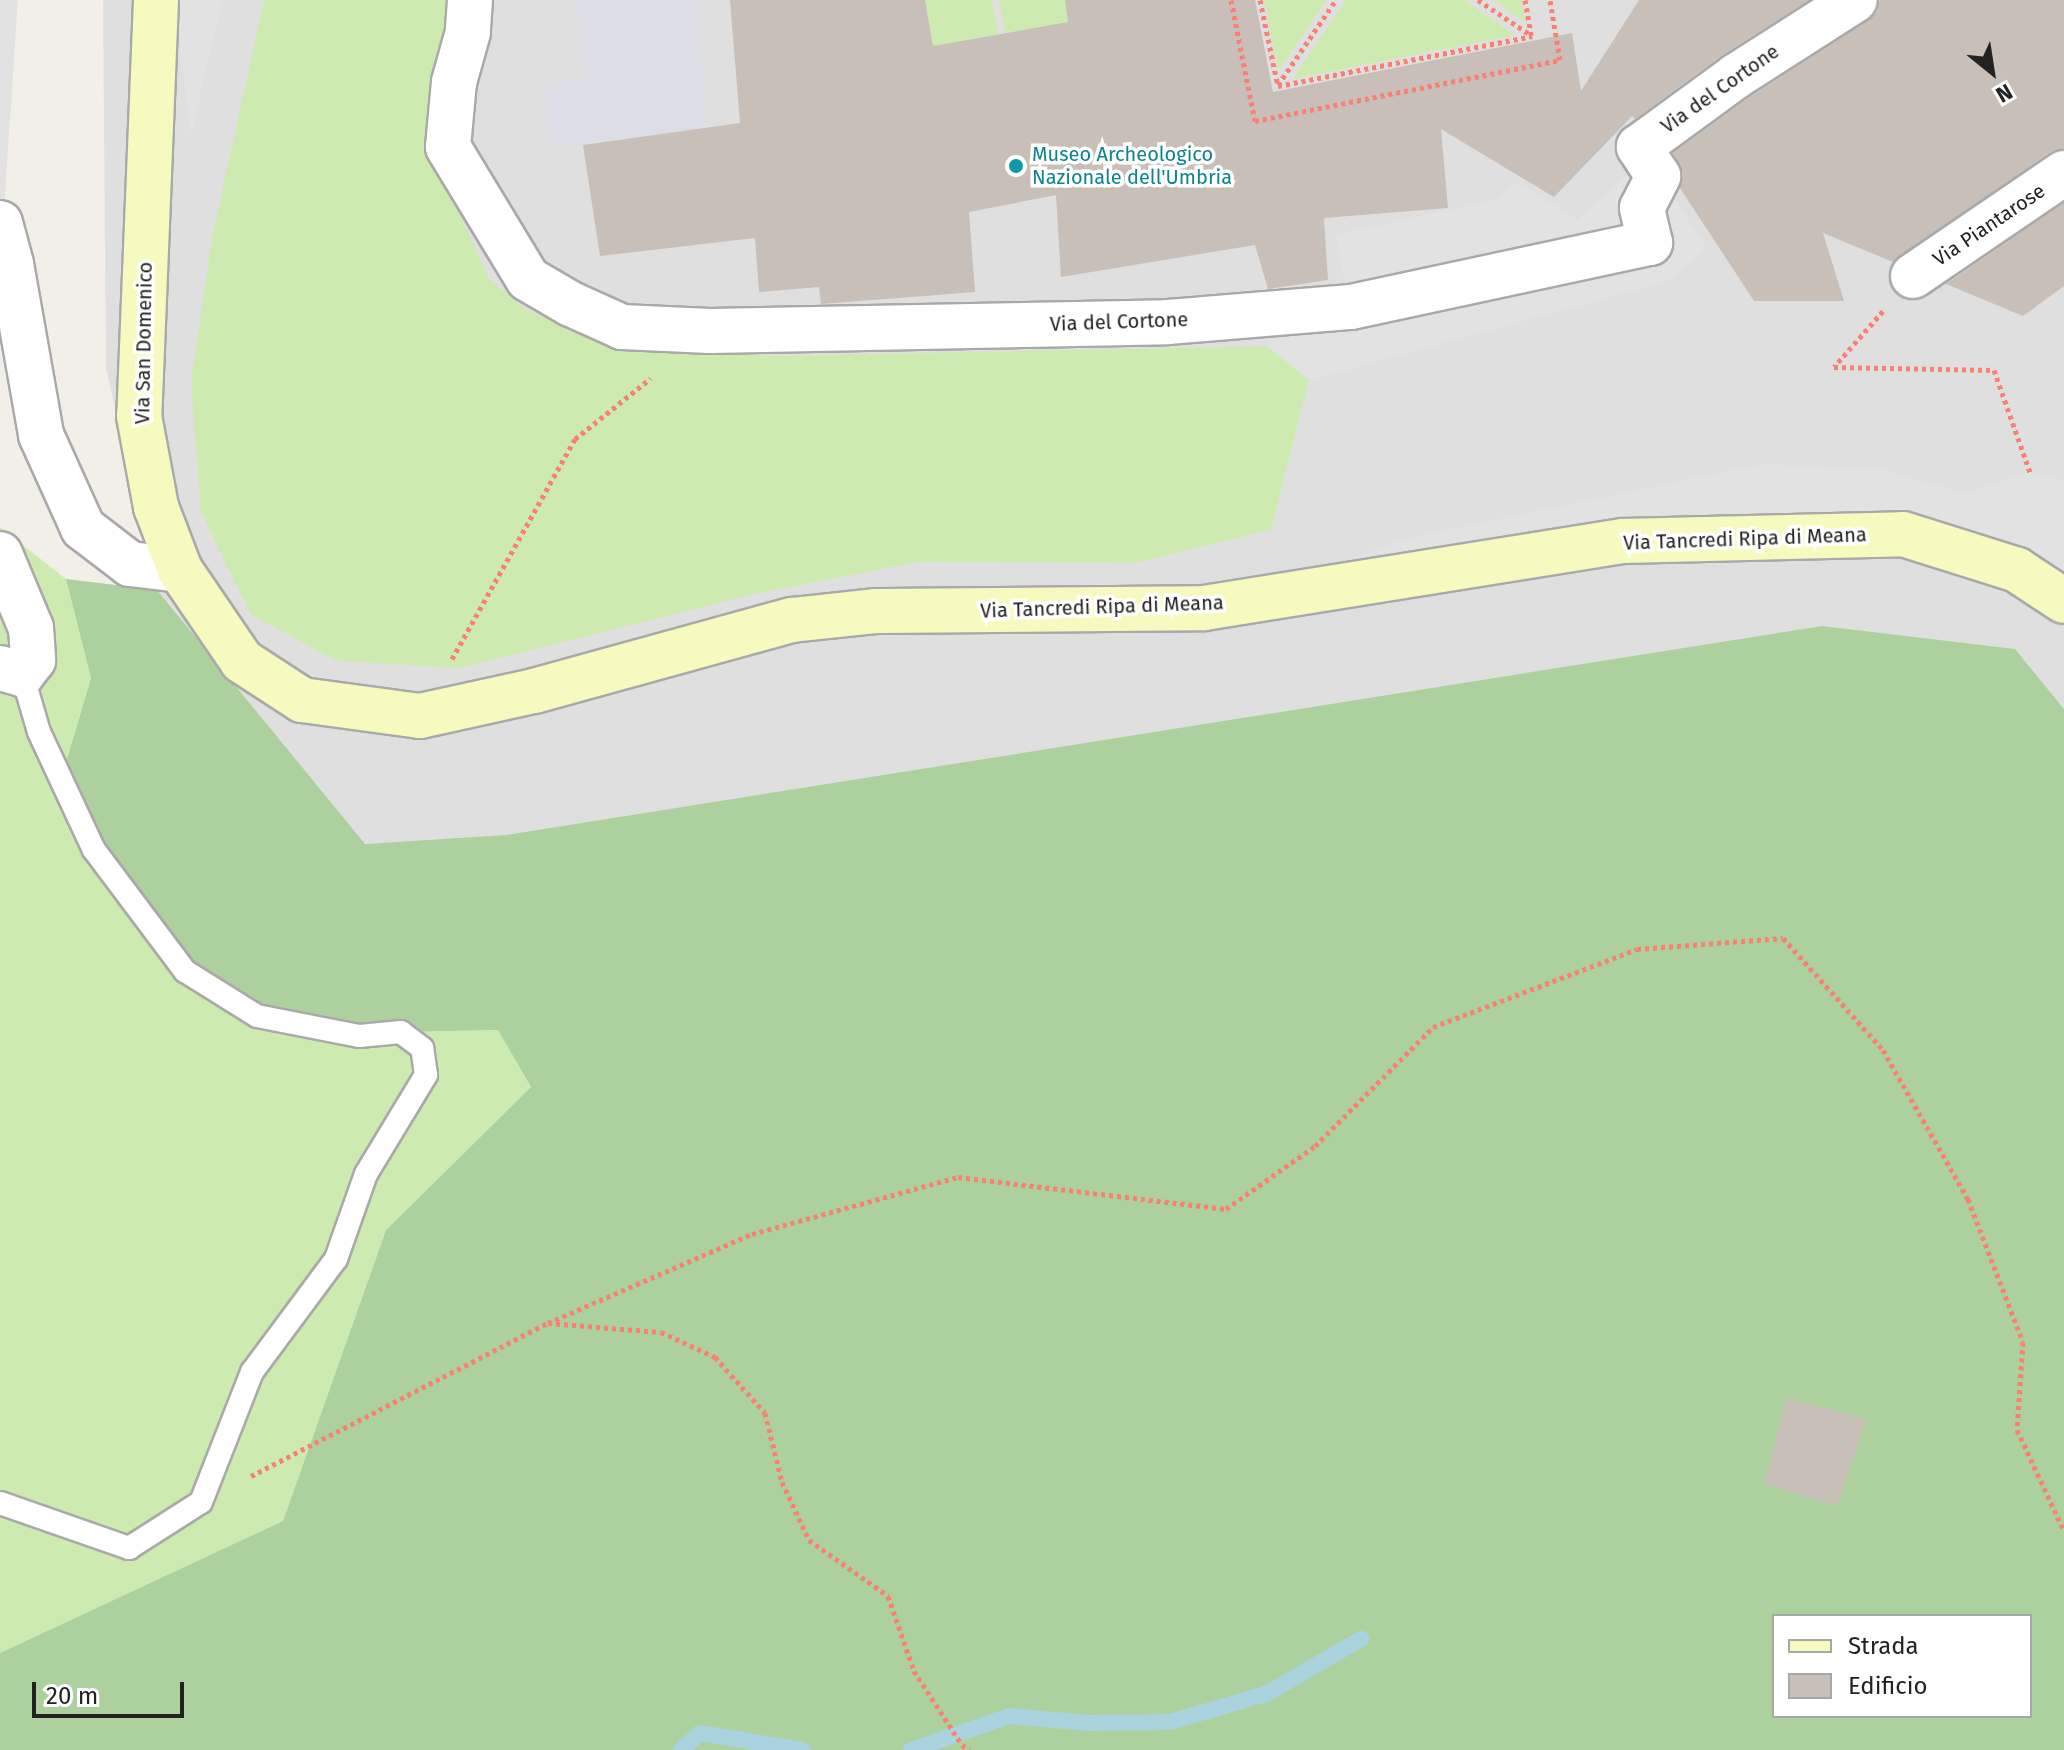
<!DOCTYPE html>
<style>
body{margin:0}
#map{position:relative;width:2064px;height:1750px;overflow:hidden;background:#f2efe9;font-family:"Fira Sans",sans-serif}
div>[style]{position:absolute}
.residential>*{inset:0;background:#e0dfdf}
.grass>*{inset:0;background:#cdebb0}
.forest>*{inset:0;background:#add19e}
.parking>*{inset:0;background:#e2e2e2}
.plaza>*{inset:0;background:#dddde8}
.stream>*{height:16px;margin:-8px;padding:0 8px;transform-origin:8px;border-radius:8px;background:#aad3df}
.building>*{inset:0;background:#c7bfb8}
.path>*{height:5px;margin-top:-2.5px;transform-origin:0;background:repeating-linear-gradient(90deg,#fa8072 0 4px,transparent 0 8px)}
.roads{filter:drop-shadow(2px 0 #a9a9a9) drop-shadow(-2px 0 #a9a9a9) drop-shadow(0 2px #a9a9a9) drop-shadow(0 -2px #a9a9a9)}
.lane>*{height:22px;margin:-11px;padding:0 11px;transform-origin:11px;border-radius:11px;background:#fff}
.street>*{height:44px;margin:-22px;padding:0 22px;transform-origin:22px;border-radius:22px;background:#fff}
.secondary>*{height:44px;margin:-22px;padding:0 22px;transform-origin:22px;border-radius:22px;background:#f7fabf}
.dots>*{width:22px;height:22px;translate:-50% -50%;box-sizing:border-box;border:4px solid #fff;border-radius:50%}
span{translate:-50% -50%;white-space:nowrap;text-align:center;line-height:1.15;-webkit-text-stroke:7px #fff;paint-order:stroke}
.street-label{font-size:20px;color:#222}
.culture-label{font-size:20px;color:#0d838f}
.left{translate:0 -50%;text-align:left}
.legend{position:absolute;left:1772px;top:1614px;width:260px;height:104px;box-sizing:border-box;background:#fff;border:2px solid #a7a7a7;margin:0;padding:10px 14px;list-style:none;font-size:24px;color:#222}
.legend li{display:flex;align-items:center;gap:16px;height:40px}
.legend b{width:40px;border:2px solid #a7a7a7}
.north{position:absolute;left:1952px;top:32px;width:80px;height:80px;-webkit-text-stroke:6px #fff;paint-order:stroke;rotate:150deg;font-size:22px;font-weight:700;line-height:32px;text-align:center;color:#222}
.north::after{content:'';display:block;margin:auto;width:28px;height:36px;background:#222;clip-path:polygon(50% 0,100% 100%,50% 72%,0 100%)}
.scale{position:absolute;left:32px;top:1682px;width:152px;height:36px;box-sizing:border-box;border:4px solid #222;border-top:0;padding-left:10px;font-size:24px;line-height:28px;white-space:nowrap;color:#222;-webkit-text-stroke:6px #fff;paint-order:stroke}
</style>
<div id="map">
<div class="residential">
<div style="clip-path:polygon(103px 0,2064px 0,2064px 709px,2015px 649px,484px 839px,364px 844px,157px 590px,106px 368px)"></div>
</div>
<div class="grass">
<div style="clip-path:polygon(264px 0,450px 0,431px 151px,489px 279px,526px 310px,621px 347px,775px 356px,1267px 346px,1309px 380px,1271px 530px,1135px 563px,919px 562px,754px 594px,460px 668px,337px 661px,251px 615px,201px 512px,191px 382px,212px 238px)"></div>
<div style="clip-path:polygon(925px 0,992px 0,998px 34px,933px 46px)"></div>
<div style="clip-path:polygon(999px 0,1065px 0,1068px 22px,1005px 33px)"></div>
<div style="clip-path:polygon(1264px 0,1327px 0,1278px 71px)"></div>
<div style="clip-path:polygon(1346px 0,1464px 0,1515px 35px,1292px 79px)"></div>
<div style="clip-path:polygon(1492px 0,1521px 0,1525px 22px)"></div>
<div style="clip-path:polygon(0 527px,66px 579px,91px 678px,60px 783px,401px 1032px,498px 1030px,531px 1087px,386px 1230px,283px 1521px,0 1653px)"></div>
</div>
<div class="forest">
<div style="clip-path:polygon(evenodd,66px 579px,157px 590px,365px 844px,506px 835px,1822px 626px,2015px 649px,2064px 709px,2064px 1750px,0 1750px,0 1653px,283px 1521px,386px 1230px,531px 1087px,498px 1030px,401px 1032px,257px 1016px,185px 971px,60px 783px,91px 678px,66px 579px,1774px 1616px,2030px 1616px,2030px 1716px,1774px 1716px,1774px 1616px)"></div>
</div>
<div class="parking">
<div style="clip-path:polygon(0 0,18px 0,3px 225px,0 223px)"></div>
<div style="clip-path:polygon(174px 0,222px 0,191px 135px)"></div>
<div style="clip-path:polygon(1647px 157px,1707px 249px,1666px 282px,1309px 380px,1267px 346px,1282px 313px,1279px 291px,1344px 282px,1336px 235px,1495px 200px,1516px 182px,1577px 220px)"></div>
<div style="clip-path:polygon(1763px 464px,1882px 470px,1965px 494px,2030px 472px,2064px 482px,2064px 601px,2017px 570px,1769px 536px,1204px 608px,1413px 537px)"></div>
</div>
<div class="plaza">
<div style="clip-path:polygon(577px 0,697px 0,706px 128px,548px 147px,546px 87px,586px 78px)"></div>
</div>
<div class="stream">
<div style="left:681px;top:1750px;width:25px;rotate:-42deg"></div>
<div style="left:700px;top:1733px;width:104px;rotate:9.4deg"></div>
<div style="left:911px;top:1750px;width:104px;rotate:-19.1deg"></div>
<div style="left:1009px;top:1716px;width:80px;rotate:5deg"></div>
<div style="left:1089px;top:1723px;width:81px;rotate:-0.7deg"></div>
<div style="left:1170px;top:1722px;width:100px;rotate:-16.3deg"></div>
<div style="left:1266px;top:1694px;width:110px;rotate:-30.1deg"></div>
</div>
<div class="building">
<div style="clip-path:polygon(730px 0,925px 0,933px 46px,1068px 22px,1065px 0,1255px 0,1273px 92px,1572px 33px,1581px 91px,1639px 0,1809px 0,1722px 55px,1635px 119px,1632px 116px,1554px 197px,1441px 129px,1448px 208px,1324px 218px,1328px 280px,1268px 289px,1255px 245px,1061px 277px,1056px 195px,969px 212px,975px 292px,821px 304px,819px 287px,759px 292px,755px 238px,600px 256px,583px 145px,740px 123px)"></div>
<div style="clip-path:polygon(1880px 0,2064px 0,2064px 148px,2050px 152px,1893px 262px,1823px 233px,1844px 301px,1754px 301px,1680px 188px,1683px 174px,1673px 153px,1750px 97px,1868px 21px,1877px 12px)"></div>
<div style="clip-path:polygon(2064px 203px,2064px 286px,2023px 316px,1946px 284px)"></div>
<div style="clip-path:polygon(1786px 1398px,1866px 1419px,1837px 1506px,1764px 1484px)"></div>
</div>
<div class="path">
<div style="left:1231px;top:0;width:123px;rotate:78.8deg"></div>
<div style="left:1255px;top:121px;width:311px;rotate:-11.3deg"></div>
<div style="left:1560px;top:60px;width:61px;rotate:-99.5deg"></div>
<div style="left:1260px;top:0;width:88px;rotate:78.2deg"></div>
<div style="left:1278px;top:86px;width:259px;rotate:-11.1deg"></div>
<div style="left:1478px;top:0;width:64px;rotate:33.4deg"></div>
<div style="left:1525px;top:0;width:36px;rotate:80deg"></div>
<div style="left:1278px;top:85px;width:103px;rotate:-55.7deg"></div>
<div style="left:1883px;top:311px;width:74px;rotate:131.2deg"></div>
<div style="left:1834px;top:367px;width:160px;rotate:1.1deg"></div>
<div style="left:1994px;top:370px;width:108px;rotate:70.6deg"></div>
<div style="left:452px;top:659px;width:252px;rotate:-60.8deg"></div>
<div style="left:575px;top:439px;width:97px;rotate:-38.8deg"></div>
<div style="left:548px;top:1323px;width:223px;rotate:-23.6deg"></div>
<div style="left:752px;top:1234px;width:214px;rotate:-15.5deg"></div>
<div style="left:958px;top:1177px;width:270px;rotate:6.8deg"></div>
<div style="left:1226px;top:1209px;width:109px;rotate:-35.3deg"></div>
<div style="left:1315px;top:1146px;width:168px;rotate:-45.2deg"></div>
<div style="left:1433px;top:1027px;width:218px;rotate:-20.9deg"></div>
<div style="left:1637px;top:949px;width:146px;rotate:-4.3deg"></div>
<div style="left:1783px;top:938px;width:150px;rotate:48.2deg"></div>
<div style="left:1883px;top:1050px;width:172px;rotate:60.3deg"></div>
<div style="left:1968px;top:1199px;width:153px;rotate:69deg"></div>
<div style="left:2023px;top:1342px;width:88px;rotate:93.9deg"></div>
<div style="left:2017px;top:1430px;width:111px;rotate:65deg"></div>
<div style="left:251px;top:1476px;width:334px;rotate:-27.3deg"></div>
<div style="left:548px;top:1323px;width:113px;rotate:4.6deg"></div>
<div style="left:661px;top:1332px;width:60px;rotate:24.8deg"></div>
<div style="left:715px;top:1357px;width:75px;rotate:48.2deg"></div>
<div style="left:765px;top:1413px;width:71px;rotate:76.2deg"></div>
<div style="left:782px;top:1482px;width:64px;rotate:65deg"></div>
<div style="left:809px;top:1540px;width:97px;rotate:35.3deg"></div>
<div style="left:888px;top:1596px;width:79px;rotate:70.9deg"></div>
<div style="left:914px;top:1671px;width:88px;rotate:57deg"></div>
<div style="left:962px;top:1745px;width:9px;rotate:32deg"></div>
</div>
<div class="roads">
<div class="lane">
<div style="left:0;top:1503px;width:137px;rotate:19.2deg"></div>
<div style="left:129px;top:1548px;width:85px;rotate:-32.6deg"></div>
<div style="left:201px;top:1502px;width:140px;rotate:-68.6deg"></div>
<div style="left:252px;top:1372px;width:141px;rotate:-53.4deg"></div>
<div style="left:336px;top:1259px;width:90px;rotate:-70.6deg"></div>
<div style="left:366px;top:1174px;width:116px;rotate:-58.8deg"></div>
<div style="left:426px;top:1075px;width:27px;rotate:-98deg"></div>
<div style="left:422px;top:1048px;width:26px;rotate:-143deg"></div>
<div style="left:401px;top:1032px;width:42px;rotate:174.6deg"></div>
<div style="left:359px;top:1036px;width:104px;rotate:-168.9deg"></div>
<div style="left:257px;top:1016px;width:85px;rotate:-148deg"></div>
<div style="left:185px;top:971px;width:151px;rotate:-126.9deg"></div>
<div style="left:94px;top:850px;width:130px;rotate:-115deg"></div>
<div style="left:39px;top:732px;width:60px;rotate:-106.3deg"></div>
</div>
<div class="street">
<div style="left:470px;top:0;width:32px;rotate:94deg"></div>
<div style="left:468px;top:32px;width:52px;rotate:105.6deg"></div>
<div style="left:454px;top:82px;width:65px;rotate:95.3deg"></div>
<div style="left:448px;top:147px;width:154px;rotate:58.8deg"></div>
<div style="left:528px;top:279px;width:50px;rotate:30.2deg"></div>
<div style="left:571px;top:304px;width:56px;rotate:24.3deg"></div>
<div style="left:622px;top:327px;width:88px;rotate:2.6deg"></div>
<div style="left:710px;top:331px;width:458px;rotate:-1.1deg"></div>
<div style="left:1168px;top:322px;width:184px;rotate:-4.7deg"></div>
<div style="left:1351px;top:307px;width:306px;rotate:-12.1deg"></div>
<div style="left:1650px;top:243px;width:36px;rotate:-103deg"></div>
<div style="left:1642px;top:208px;width:36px;rotate:-63deg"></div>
<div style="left:1658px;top:176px;width:35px;rotate:-123deg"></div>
<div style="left:1639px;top:147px;width:120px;rotate:-36.2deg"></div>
<div style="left:1736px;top:76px;width:141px;rotate:-32.6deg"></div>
<div style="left:0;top:223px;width:42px;rotate:75deg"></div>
<div style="left:11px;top:264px;width:174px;rotate:80deg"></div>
<div style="left:41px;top:435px;width:102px;rotate:65.7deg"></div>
<div style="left:83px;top:528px;width:59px;rotate:37.5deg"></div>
<div style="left:130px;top:564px;width:50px;rotate:6.8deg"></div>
<div style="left:1913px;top:276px;width:183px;rotate:-34.3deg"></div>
<div style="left:0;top:554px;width:80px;rotate:67.3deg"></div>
<div style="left:31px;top:628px;width:32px;rotate:86deg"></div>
<div style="left:33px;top:660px;width:18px;rotate:128deg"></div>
<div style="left:22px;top:674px;width:23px;rotate:-165deg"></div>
</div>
<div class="secondary">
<div style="left:156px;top:0;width:416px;rotate:92.3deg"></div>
<div style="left:139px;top:416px;width:93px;rotate:79.4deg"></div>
<div style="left:156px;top:507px;width:67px;rotate:69.1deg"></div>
<div style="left:180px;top:570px;width:110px;rotate:55.7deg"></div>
<div style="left:242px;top:661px;width:72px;rotate:33deg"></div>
<div style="left:302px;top:700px;width:119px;rotate:7.7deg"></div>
<div style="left:420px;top:716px;width:117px;rotate:-12.4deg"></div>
<div style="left:534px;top:691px;width:268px;rotate:-15.4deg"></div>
<div style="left:792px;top:620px;width:83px;rotate:-6.2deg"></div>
<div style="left:875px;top:611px;width:329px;rotate:-0.5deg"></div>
<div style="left:1204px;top:608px;width:424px;rotate:-9.1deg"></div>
<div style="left:1623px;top:541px;width:280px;rotate:-1.4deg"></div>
<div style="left:1903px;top:534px;width:120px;rotate:17.5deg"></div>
<div style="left:2017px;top:570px;width:56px;rotate:33.4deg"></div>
</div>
</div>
<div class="dots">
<div style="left:1016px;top:166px;background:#0f9aa8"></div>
</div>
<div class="street-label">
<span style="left:1720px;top:89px;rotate:-35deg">Via del Cortone</span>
<span style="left:1989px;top:225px;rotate:-34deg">Via Piantarose</span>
<span style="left:1119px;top:322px;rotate:-2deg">Via del Cortone</span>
<span style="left:144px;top:343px;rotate:-89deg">Via San Domenico</span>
<span style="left:1745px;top:539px;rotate:-2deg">Via Tancredi Ripa di Meana</span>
<span style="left:1102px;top:607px;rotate:-2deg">Via Tancredi Ripa di Meana</span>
</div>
<div class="culture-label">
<span class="left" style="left:1032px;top:166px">Museo Archeologico<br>Nazionale dell'Umbria</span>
</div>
<ul class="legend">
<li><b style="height:10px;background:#f7fabf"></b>Strada</li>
<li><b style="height:22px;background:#c7bfb8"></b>Edificio</li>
</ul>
<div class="north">N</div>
<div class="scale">20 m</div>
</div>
